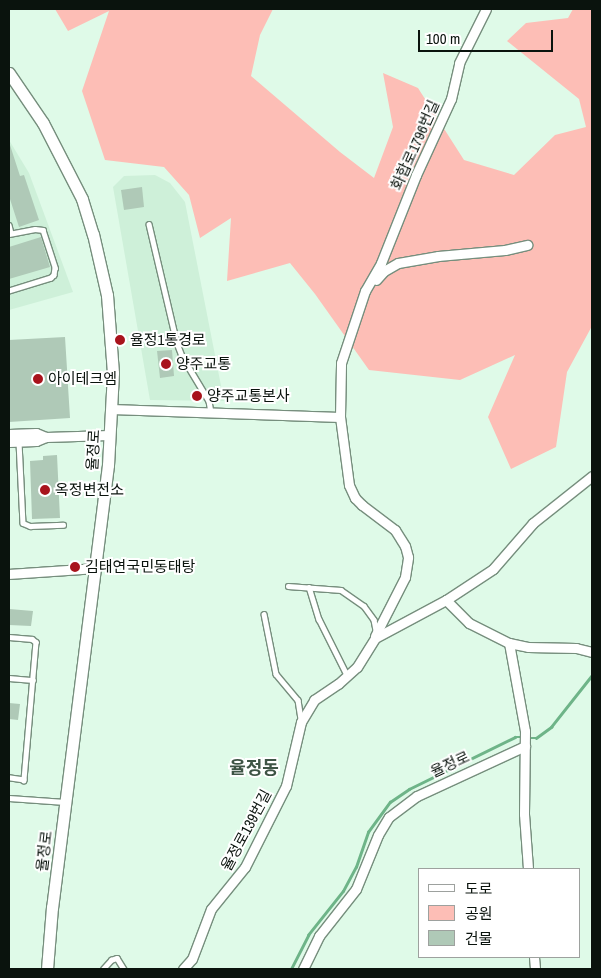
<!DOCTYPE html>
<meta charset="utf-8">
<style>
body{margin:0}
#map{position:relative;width:601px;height:978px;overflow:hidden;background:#dffae8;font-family:"Archivo Narrow","Noto Sans KR",sans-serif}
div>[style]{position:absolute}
.built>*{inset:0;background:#cef0d9}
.green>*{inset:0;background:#fdbeb6}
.stream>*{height:2.5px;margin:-1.25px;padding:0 1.25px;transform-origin:1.25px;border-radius:1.25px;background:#6eb488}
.building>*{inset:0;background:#afc9b7}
.roads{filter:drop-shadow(1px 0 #768e7d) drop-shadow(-1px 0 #768e7d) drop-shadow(0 1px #768e7d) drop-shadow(0 -1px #768e7d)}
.service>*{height:4.5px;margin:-2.25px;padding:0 2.25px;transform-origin:2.25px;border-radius:2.25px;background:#fff}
.minor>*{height:9px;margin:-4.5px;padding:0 4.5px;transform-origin:4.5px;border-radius:4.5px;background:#fff}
.secondary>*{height:11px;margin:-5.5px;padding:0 5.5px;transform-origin:5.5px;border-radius:5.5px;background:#fff}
.dots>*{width:14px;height:14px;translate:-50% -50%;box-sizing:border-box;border:2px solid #fff;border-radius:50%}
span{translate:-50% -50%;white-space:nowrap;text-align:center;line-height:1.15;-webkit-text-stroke:4px #fff;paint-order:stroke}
.street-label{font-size:15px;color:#0a130d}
.poi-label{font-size:15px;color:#0a130d}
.left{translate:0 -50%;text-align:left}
.quarter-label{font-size:18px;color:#3e5445;font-weight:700}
.frame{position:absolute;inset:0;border:10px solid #0a130d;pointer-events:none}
.legend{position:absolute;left:418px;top:868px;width:162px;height:90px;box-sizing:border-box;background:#fff;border:1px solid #9da19e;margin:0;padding:6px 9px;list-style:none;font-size:15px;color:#0a130d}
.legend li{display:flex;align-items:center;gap:10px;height:25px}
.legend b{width:25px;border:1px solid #9da19e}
.scale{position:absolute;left:418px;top:30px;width:135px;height:22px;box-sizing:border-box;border:2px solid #0a130d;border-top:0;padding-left:6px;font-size:15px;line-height:18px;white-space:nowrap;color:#0a130d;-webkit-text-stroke:4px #fff;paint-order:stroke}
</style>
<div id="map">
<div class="built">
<div style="clip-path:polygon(9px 140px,29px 173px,73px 292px,9px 310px)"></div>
<div style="clip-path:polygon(155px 175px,170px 183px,185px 202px,224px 401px,150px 400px,113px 187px,124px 176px)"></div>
</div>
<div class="green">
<div style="clip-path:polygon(55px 9px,273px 9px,260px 35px,251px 76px,340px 152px,374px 178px,393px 127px,383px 73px,418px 88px,464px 160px,514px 175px,555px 135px,586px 127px,579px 99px,507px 41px,526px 23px,568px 18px,573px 9px,592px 9px,592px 326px,567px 372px,556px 447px,511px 469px,488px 417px,515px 355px,460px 380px,369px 370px,315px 294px,290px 263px,227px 281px,231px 218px,200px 238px,189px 195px,164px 167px,105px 160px,82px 91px,109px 11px,68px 31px)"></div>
</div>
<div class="stream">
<div style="left:527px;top:738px;width:9px"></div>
<div style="left:536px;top:738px;width:19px;rotate:-36deg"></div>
<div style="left:551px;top:727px;width:66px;rotate:-51.7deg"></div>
<div style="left:291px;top:969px;width:38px;rotate:-63deg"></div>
<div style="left:308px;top:935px;width:56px;rotate:-51.5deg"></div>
<div style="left:343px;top:891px;width:27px;rotate:-62deg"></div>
<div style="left:356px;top:867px;width:37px;rotate:-71deg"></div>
<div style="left:368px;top:832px;width:37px;rotate:-54deg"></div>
<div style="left:390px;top:802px;width:23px;rotate:-34deg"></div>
<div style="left:409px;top:789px;width:118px;rotate:-26.1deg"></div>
<div style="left:515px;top:737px;width:7px"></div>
</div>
<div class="building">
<div style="clip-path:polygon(10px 145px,20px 176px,24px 175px,39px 220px,19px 227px,9px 196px)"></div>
<div style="clip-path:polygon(142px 187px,144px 207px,124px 210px,121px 190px)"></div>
<div style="clip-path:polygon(41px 237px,50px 267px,9px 279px,9px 247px)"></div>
<div style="clip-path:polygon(65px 337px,70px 418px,9px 422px,9px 340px)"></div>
<div style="clip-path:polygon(172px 350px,174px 376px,160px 378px,157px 351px)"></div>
<div style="clip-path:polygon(57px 455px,60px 518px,32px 519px,30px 461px,43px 460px,43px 456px)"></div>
<div style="clip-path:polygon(9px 609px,33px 611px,31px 626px,9px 625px)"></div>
<div style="clip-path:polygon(9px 703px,20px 704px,18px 720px,9px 719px)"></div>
</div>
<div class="roads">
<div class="service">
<div style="left:149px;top:224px;width:122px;rotate:76.8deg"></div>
<div style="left:177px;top:343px;width:14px;rotate:69deg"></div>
<div style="left:182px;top:356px;width:52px;rotate:59deg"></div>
<div style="left:209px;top:401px;width:11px;rotate:80deg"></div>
<div style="left:9px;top:225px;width:8px;rotate:76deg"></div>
<div style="left:9px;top:234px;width:26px;rotate:-11deg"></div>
<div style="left:35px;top:229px;width:8px;rotate:7deg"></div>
<div style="left:43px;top:230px;width:40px;rotate:72deg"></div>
<div style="left:55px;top:268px;width:7px;rotate:98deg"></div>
<div style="left:54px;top:275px;width:4px;rotate:135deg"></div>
<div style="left:51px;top:278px;width:44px;rotate:162.8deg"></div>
<div style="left:19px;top:442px;width:81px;rotate:87.2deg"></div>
<div style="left:23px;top:523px;width:8px;rotate:23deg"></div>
<div style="left:30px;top:526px;width:33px;rotate:-2deg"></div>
<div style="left:288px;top:586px;width:53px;rotate:4.3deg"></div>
<div style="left:341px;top:590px;width:28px;rotate:35deg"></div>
<div style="left:364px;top:606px;width:17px;rotate:54deg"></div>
<div style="left:374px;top:620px;width:10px;rotate:79deg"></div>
<div style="left:309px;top:587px;width:34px;rotate:73deg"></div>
<div style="left:319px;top:619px;width:63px;rotate:63.4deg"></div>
<div style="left:264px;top:614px;width:61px;rotate:78.7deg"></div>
<div style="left:276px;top:674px;width:34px;rotate:50deg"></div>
<div style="left:298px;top:700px;width:18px;rotate:81deg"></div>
<div style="left:9px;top:637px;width:23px;rotate:5deg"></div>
<div style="left:32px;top:639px;width:5px;rotate:37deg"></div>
<div style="left:36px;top:642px;width:139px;rotate:95deg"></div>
<div style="left:24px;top:780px;width:15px;rotate:-172deg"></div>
<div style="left:9px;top:678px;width:24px;rotate:5deg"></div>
<div style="left:9px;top:798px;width:56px;rotate:4.1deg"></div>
<div style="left:103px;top:969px;width:12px;rotate:-48deg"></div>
<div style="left:111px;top:960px;width:6px;rotate:-18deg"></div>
<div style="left:117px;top:958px;width:13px;rotate:58deg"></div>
</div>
<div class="minor">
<div style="left:376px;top:280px;width:12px;rotate:-48deg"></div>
<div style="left:384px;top:271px;width:16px;rotate:-30deg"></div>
<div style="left:398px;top:263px;width:41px;rotate:-9.9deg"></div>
<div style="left:438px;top:256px;width:67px;rotate:-5.1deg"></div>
<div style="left:505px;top:250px;width:23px;rotate:-13deg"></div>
<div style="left:111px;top:409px;width:229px;rotate:2deg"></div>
<div style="left:9px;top:434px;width:27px;rotate:-2deg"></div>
<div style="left:36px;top:433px;width:11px;rotate:22deg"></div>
<div style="left:9px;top:442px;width:27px;rotate:-2deg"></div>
<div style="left:36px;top:441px;width:11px;rotate:-22deg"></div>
<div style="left:46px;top:437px;width:63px;rotate:-1.8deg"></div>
<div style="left:9px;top:574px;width:87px;rotate:-3.9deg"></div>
<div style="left:446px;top:600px;width:33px;rotate:45deg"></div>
<div style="left:469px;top:623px;width:45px;rotate:26.6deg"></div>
<div style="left:509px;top:643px;width:89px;rotate:79.7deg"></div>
<div style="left:525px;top:731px;width:83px;rotate:90.7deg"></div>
<div style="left:524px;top:814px;width:55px;rotate:85.8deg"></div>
<div style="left:375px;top:636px;width:66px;rotate:-63deg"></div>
<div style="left:405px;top:577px;width:20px;rotate:-81deg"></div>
<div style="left:408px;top:557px;width:11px;rotate:-105deg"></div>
<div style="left:405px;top:546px;width:19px;rotate:-122deg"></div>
<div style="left:395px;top:530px;width:41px;rotate:-142.9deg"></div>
<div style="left:362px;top:505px;width:10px;rotate:-135deg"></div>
<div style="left:355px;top:498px;width:14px;rotate:-115deg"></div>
<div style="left:349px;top:485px;width:69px;rotate:-97.5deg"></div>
<div style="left:340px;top:417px;width:54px;rotate:-88.9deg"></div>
<div style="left:341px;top:363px;width:76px;rotate:-71.6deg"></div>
<div style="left:365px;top:291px;width:32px;rotate:-60deg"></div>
<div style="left:381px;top:263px;width:95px;rotate:-68.3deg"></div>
<div style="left:416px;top:175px;width:84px;rotate:-65.3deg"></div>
<div style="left:451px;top:99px;width:37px;rotate:-77deg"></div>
<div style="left:459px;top:63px;width:60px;rotate:-63.4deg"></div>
<div style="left:509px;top:643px;width:19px;rotate:12deg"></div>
<div style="left:528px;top:647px;width:48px;rotate:1.2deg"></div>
<div style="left:576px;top:648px;width:16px;rotate:14deg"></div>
<div style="left:534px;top:957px;width:12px;rotate:85deg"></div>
<div style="left:183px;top:969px;width:13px;rotate:-48deg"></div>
<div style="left:192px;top:959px;width:53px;rotate:-69.2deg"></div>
<div style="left:211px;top:909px;width:54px;rotate:-51deg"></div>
<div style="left:245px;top:867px;width:91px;rotate:-63.2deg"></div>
<div style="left:286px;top:786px;width:66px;rotate:-76.8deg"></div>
<div style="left:301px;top:722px;width:26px;rotate:-59deg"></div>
<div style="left:314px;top:700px;width:29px;rotate:-34deg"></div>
<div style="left:338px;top:684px;width:25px;rotate:-42deg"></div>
<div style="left:357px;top:667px;width:34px;rotate:-58deg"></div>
<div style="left:375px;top:638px;width:81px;rotate:-28.2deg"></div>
<div style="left:446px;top:600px;width:56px;rotate:-33.4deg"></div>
<div style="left:493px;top:569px;width:61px;rotate:-49deg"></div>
<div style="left:533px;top:523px;width:75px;rotate:-38.5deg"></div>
<div style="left:303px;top:969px;width:37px;rotate:-64deg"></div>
<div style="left:319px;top:936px;width:60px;rotate:-51.8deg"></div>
<div style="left:356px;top:889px;width:58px;rotate:-67.8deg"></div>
<div style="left:378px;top:835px;width:21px;rotate:-59deg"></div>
<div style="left:389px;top:817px;width:35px;rotate:-37deg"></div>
<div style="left:417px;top:796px;width:119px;rotate:-24.8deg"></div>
</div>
<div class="secondary">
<div style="left:9px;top:73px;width:60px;rotate:55.8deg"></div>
<div style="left:43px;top:123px;width:85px;rotate:62.8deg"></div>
<div style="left:82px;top:199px;width:37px;rotate:73deg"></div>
<div style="left:93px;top:234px;width:63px;rotate:77.1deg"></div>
<div style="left:107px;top:295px;width:78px;rotate:85.6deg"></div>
<div style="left:113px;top:373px;width:92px;rotate:93.1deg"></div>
<div style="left:108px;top:465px;width:446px;rotate:97.2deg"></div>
<div style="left:52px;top:907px;width:62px;rotate:94.6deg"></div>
</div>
</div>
<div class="dots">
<div style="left:120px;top:340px;background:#a8131c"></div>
<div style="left:166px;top:364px;background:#a8131c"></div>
<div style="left:38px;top:379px;background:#a8131c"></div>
<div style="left:197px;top:396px;background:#a8131c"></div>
<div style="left:45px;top:490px;background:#a8131c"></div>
<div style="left:75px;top:567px;background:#a8131c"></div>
</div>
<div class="street-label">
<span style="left:415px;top:145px;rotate:-66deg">화합로1796번길</span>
<span style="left:93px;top:450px;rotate:-87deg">율정로</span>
<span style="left:450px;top:764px;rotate:-25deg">율정로</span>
<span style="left:246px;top:830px;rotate:-62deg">율정로139번길</span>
<span style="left:44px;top:851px;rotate:-83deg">율정로</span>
</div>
<div class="poi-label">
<span class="left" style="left:130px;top:340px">율정1통경로</span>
<span class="left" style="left:176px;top:364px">양주교통</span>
<span class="left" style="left:48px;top:379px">아이테크엠</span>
<span class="left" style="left:207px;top:396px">양주교통본사</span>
<span class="left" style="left:55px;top:490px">옥정변전소</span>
<span class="left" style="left:85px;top:567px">김태연국민동태탕</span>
</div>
<div class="quarter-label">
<span style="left:254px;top:768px">율정동</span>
</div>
<div class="frame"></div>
<ul class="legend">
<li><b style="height:6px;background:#fff"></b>도로</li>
<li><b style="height:14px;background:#fdbeb6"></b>공원</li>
<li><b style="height:14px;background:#afc9b7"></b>건물</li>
</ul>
<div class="scale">100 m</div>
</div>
